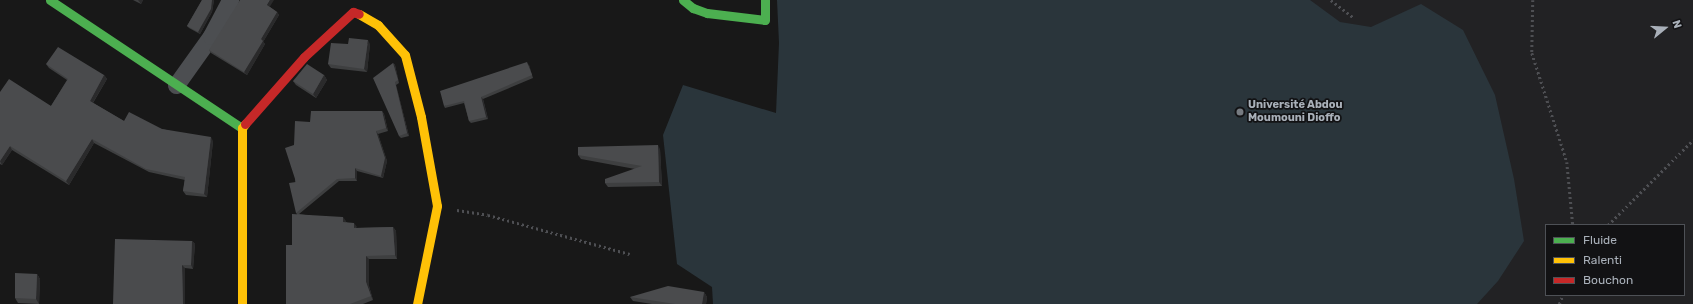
<!DOCTYPE html>
<meta charset="utf-8">
<style>
body{margin:0}
#map{position:relative;width:1693px;height:304px;overflow:hidden;background:#181818;font-family:Rubik,sans-serif}
div>[style]{position:absolute}
.built>*{inset:0;background:#222224}
.water>*{inset:0;background:#2a353b}
.path>*{height:2.5px;margin-top:-1.25px;transform-origin:0;background:repeating-linear-gradient(90deg,#4e4f53 0 2px,transparent 0 5px)}
.street>*{height:17px;margin:-8.5px;padding:0 8.5px;transform-origin:8.5px;border-radius:8.5px;background:#4c4e51}
.fast>*{height:9px;margin:-4.5px;padding:0 4.5px;transform-origin:4.5px;border-radius:4.5px;background:#4caf50}
.slow>*{height:9px;margin:-4.5px;padding:0 4.5px;transform-origin:4.5px;border-radius:4.5px;background:#ffc107}
.jam>*{height:9px;margin:-4.5px;padding:0 4.5px;transform-origin:4.5px;border-radius:4.5px;background:#c62828}
.wall>*{inset:0;background:#3e3f40}
.shaded-wall>*{inset:0;background:#2a2a2b}
.building>*{inset:0;background:#4a4b4d}
.dots>*{width:11px;height:11px;translate:-50% -50%;box-sizing:border-box;border:2px solid #121214;border-radius:50%}
span{translate:-50% -50%;white-space:nowrap;text-align:center;line-height:1.15;-webkit-text-stroke:3.5px #121214;paint-order:stroke}
.poi-label{font-size:11px;color:#a9b0b9;font-weight:700}
.left{translate:0 -50%;text-align:left}
.legend{position:absolute;left:1545px;top:224px;width:140px;height:72px;box-sizing:border-box;background:#121214;border:1px solid #4e5156;margin:0;padding:5px 7px;list-style:none;font-size:12px;color:#a9b0b9}
.legend li{display:flex;align-items:center;gap:8px;height:20px}
.legend b{width:20px;border:1px solid #4e5156}
.north{position:absolute;left:1645px;top:8px;width:40px;height:40px;-webkit-text-stroke:3px #121214;paint-order:stroke;rotate:72deg;font-size:11px;font-weight:700;line-height:16px;text-align:center;color:#a9b0b9}
.north::after{content:'';display:block;margin:auto;width:14px;height:18px;background:#a9b0b9;clip-path:polygon(50% 0,100% 100%,50% 72%,0 100%)}
</style>
<div id="map">
<div class="built">
<div style="clip-path:polygon(evenodd,785px 0,1693px 0,1693px 304px,786px 304px,785px 0,1546px 225px,1684px 225px,1684px 295px,1546px 295px,1546px 225px)"></div>
</div>
<div class="water">
<div style="clip-path:polygon(777px 0,1310px 0,1340px 22px,1371px 27px,1421px 4px,1463px 30px,1495px 95px,1514px 179px,1524px 241px,1498px 281px,1477px 304px,713px 304px,712px 287px,677px 264px,663px 135px,683px 85px,776px 113px,779px 43px)"></div>
</div>
<div class="path">
<div style="left:1331px;top:0;width:28px;rotate:38deg"></div>
<div style="left:1533px;top:0;width:53px;rotate:91.1deg"></div>
<div style="left:1532px;top:53px;width:114px;rotate:72.2deg"></div>
<div style="left:1567px;top:162px;width:63px;rotate:84.6deg"></div>
<div style="left:457px;top:210px;width:31px;rotate:9deg"></div>
<div style="left:488px;top:215px;width:147px;rotate:15.4deg"></div>
<div style="left:1608px;top:225px;width:120px;rotate:-45deg"></div>
<div style="left:1559px;top:304px;width:10px;rotate:-66deg"></div>
</div>
<div class="street">
<div style="left:176px;top:85px;width:60px;rotate:-54.5deg"></div>
<div style="left:211px;top:36px;width:41px;rotate:-62.2deg"></div>
</div>
<div class="fast">
<div style="left:50px;top:0;width:231px;rotate:33.7deg"></div>
<div style="left:683px;top:0;width:13px;rotate:39deg"></div>
<div style="left:693px;top:8px;width:15px;rotate:20deg"></div>
<div style="left:707px;top:13px;width:58px;rotate:6.9deg"></div>
<div style="left:765px;top:20px;width:20px;rotate:-90deg"></div>
</div>
<div class="slow">
<div style="left:359px;top:14px;width:22px;rotate:30deg"></div>
<div style="left:378px;top:25px;width:40px;rotate:48deg"></div>
<div style="left:405px;top:55px;width:64px;rotate:75.5deg"></div>
<div style="left:421px;top:117px;width:90px;rotate:79.8deg"></div>
<div style="left:437px;top:206px;width:100px;rotate:101.5deg"></div>
<div style="left:242px;top:304px;width:176px;rotate:-90deg"></div>
<div style="left:242px;top:128px;width:5px;rotate:-53deg"></div>
</div>
<div class="jam">
<div style="left:245px;top:124px;width:89px;rotate:-48.6deg"></div>
<div style="left:304px;top:57px;width:67px;rotate:-42.6deg"></div>
<div style="left:353px;top:12px;width:6px;rotate:18deg"></div>
</div>
<div class="wall">
<div style="clip-path:polygon(133px 0,143px 0,141px 4px)"></div>
<div style="clip-path:polygon(202px 0,214px 0,212px 12px,200px 34px,189px 28px,187px 26px)"></div>
<div style="clip-path:polygon(270px 7px,277px 12px,279px 15px,263px 42px,265px 44px,247px 75px,211px 53px,209px 50px)"></div>
<div style="clip-path:polygon(348px 44px,370px 44px,367px 72px,331px 68px,328px 64px)"></div>
<div style="clip-path:polygon(393px 63px,395px 65px,399px 83px,396px 85px,409px 136px,401px 138px,399px 136px)"></div>
<div style="clip-path:polygon(46px 64px,104px 75px,107px 79px,93px 103px,124px 121px,162px 129px,213px 141px,207px 197px,186px 195px,183px 191px,185px 180px,149px 172px,94px 143px,69px 185px,12px 150px,2px 165px,0 164px,0 92px,51px 106px,67px 80px,49px 68px)"></div>
<div style="clip-path:polygon(529px 65px,533px 78px,483px 99px,488px 119px,471px 123px,469px 121px,464px 103px,445px 108px,444px 106px)"></div>
<div style="clip-path:polygon(324px 75px,327px 80px,316px 98px,296px 85px,293px 81px)"></div>
<div style="clip-path:polygon(382px 111px,384px 114px,388px 131px,378px 134px,387px 161px,383px 178px,357px 171px,357px 181px,339px 181px,299px 214px,346px 221px,346px 222px,357px 228px,393px 227px,396px 231px,397px 259px,369px 259px,369px 286px,373px 300px,363px 304px,286px 304px,292px 245px,297px 214px,296px 213px,294px 145px,310px 122px)"></div>
<div style="clip-path:polygon(660px 149px,662px 186px,608px 187px,605px 183px,635px 169px,581px 159px,578px 155px)"></div>
<div style="clip-path:polygon(192px 241px,195px 244px,193px 269px,185px 268px,185px 304px,113px 304px)"></div>
<div style="clip-path:polygon(37px 274px,40px 279px,39px 304px,18px 303px,15px 298px)"></div>
<div style="clip-path:polygon(704px 292px,707px 297px,706px 304px,652px 304px,633px 301px,630px 297px)"></div>
</div>
<div class="shaded-wall">
<div style="clip-path:polygon(138px 0,143px 0,141px 4px)"></div>
<div style="clip-path:polygon(212px 0,214px 0,212px 12px,200px 34px,198px 32px)"></div>
<div style="clip-path:polygon(270px 0,274px 0,269px 8px,267px 5px)"></div>
<div style="clip-path:polygon(277px 12px,279px 15px,263px 42px,265px 44px,247px 75px,244px 72px,261px 39px)"></div>
<div style="clip-path:polygon(368px 40px,370px 44px,367px 72px,364px 69px)"></div>
<div style="clip-path:polygon(527px 62px,529px 65px,533px 78px,532px 75px)"></div>
<div style="clip-path:polygon(393px 63px,395px 65px,399px 83px,398px 80px)"></div>
<div style="clip-path:polygon(104px 75px,107px 79px,92px 104px,90px 101px)"></div>
<div style="clip-path:polygon(324px 75px,327px 80px,316px 98px,313px 94px)"></div>
<div style="clip-path:polygon(395px 82px,396px 85px,409px 136px,407px 133px)"></div>
<div style="clip-path:polygon(481px 97px,483px 99px,488px 119px,486px 117px)"></div>
<div style="clip-path:polygon(382px 111px,384px 114px,388px 131px,386px 128px)"></div>
<div style="clip-path:polygon(376px 131px,378px 134px,387px 161px,383px 178px,381px 176px)"></div>
<div style="clip-path:polygon(211px 137px,213px 141px,207px 197px,204px 194px)"></div>
<div style="clip-path:polygon(92px 139px,94px 143px,69px 185px,66px 181px)"></div>
<div style="clip-path:polygon(658px 145px,660px 149px,662px 186px,659px 182px)"></div>
<div style="clip-path:polygon(10px 146px,12px 150px,2px 165px,0 161px)"></div>
<div style="clip-path:polygon(355px 168px,357px 171px,357px 181px,355px 178px)"></div>
<div style="clip-path:polygon(343px 217px,346px 221px,346px 226px,343px 222px)"></div>
<div style="clip-path:polygon(354px 223px,357px 227px,354px 228px)"></div>
<div style="clip-path:polygon(393px 227px,396px 231px,397px 259px,395px 255px)"></div>
<div style="clip-path:polygon(192px 241px,195px 244px,193px 269px,191px 265px)"></div>
<div style="clip-path:polygon(366px 256px,369px 259px,369px 286px,373px 300px,371px 296px,366px 282px)"></div>
<div style="clip-path:polygon(182px 265px,185px 268px,185px 304px,183px 304px)"></div>
<div style="clip-path:polygon(37px 274px,40px 279px,39px 304px,36px 299px)"></div>
<div style="clip-path:polygon(704px 292px,707px 297px,706px 304px,702px 304px)"></div>
</div>
<div class="building">
<div style="clip-path:polygon(202px 0,212px 0,211px 9px,198px 32px,187px 26px)"></div>
<div style="clip-path:polygon(240px 0,270px 0,267px 5px,277px 12px,261px 39px,263px 41px,244px 72px,209px 50px)"></div>
<div style="clip-path:polygon(349px 38px,368px 40px,364px 69px,328px 64px,331px 43px,348px 44px)"></div>
<div style="clip-path:polygon(58px 47px,104px 75px,90px 101px,124px 121px,129px 112px,162px 129px,211px 137px,204px 194px,183px 191px,185px 177px,146px 169px,92px 139px,66px 181px,10px 146px,0 161px,0 92px,9px 79px,51px 106px,68px 79px,46px 64px)"></div>
<div style="clip-path:polygon(527px 62px,532px 75px,481px 97px,486px 117px,469px 121px,464px 101px,444px 106px,440px 91px)"></div>
<div style="clip-path:polygon(393px 63px,398px 80px,395px 82px,407px 133px,399px 136px,373px 78px)"></div>
<div style="clip-path:polygon(307px 64px,324px 75px,313px 94px,293px 81px)"></div>
<div style="clip-path:polygon(311px 111px,382px 111px,386px 128px,376px 131px,385px 158px,381px 176px,355px 168px,355px 178px,337px 179px,296px 213px,289px 183px,296px 182px,285px 148px,294px 145px,295px 121px,310px 122px)"></div>
<div style="clip-path:polygon(658px 145px,659px 182px,605px 183px,605px 179px,642px 166px,578px 155px,578px 147px)"></div>
<div style="clip-path:polygon(292px 214px,343px 217px,343px 222px,354px 223px,354px 228px,393px 227px,395px 255px,366px 256px,366px 282px,371px 296px,350px 304px,286px 304px,286px 245px,292px 245px)"></div>
<div style="clip-path:polygon(115px 239px,192px 241px,191px 265px,182px 265px,183px 304px,113px 304px)"></div>
<div style="clip-path:polygon(15px 273px,37px 274px,36px 299px,15px 298px)"></div>
<div style="clip-path:polygon(668px 286px,704px 292px,702px 304px,675px 304px,630px 297px)"></div>
</div>
<div class="dots">
<div style="left:1240px;top:112px;background:#767b81"></div>
</div>
<div class="poi-label">
<span class="left" style="left:1248px;top:112px">Université Abdou<br>Moumouni Dioffo</span>
</div>
<ul class="legend">
<li><b style="height:5px;background:#4caf50"></b>Fluide</li>
<li><b style="height:5px;background:#ffc107"></b>Ralenti</li>
<li><b style="height:5px;background:#c62828"></b>Bouchon</li>
</ul>
<div class="north">N</div>
</div>
